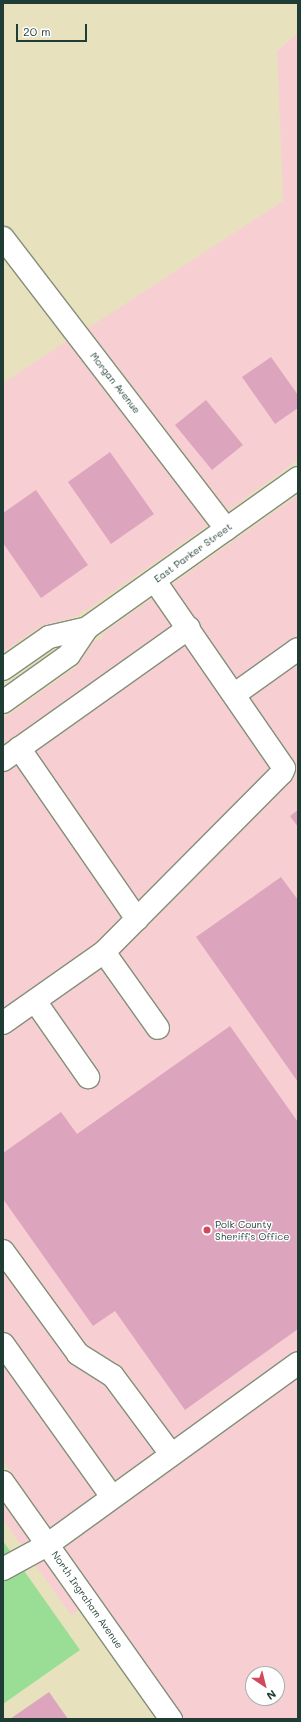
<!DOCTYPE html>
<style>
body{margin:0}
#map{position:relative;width:301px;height:1722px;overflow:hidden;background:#e8e1be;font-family:Mali,sans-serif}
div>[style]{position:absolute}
.built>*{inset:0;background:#f7cfd2}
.green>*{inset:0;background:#9ade96}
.building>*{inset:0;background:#dca5bd}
.roads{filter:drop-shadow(1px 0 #848f79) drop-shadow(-1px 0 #848f79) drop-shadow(0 1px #848f79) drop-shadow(0 -1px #848f79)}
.minor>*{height:22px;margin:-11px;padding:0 11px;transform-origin:11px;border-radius:11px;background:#fff}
.dots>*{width:11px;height:11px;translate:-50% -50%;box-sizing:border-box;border:2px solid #fff;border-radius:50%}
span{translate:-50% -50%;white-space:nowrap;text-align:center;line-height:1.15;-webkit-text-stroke:3px #fff;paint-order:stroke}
.street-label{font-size:10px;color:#1f3d34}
.poi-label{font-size:10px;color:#1f3d34}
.left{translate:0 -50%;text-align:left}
.frame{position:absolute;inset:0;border:4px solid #1f3d34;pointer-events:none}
.north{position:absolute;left:245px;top:1666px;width:40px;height:40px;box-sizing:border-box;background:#fff;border:1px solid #a5b1ae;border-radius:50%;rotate:145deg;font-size:11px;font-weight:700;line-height:16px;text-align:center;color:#1f3d34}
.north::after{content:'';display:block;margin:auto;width:14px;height:18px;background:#d1495b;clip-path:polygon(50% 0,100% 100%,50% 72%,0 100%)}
.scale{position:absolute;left:16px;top:24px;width:71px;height:18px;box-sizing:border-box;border:2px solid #1f3d34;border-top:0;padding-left:5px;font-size:12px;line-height:14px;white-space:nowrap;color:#1f3d34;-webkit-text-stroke:3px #fff;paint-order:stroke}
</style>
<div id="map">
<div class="built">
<div style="clip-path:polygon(298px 33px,298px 460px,228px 511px,88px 328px,283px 201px,277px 51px)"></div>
<div style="clip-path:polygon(67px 341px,208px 525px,86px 611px,83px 610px,79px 616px,41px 626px,3px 652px,3px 383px)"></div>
<div style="clip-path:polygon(evenodd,298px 495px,298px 1719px,185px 1719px,3px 1461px,3px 719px,77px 666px,95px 640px,103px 638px,102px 634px,298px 495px,253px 1674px,277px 1674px,277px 1698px,253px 1698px,253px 1674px)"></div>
<div style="clip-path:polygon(3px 1503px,79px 1610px,71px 1615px,3px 1520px)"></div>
</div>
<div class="green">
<div style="clip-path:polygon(3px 1541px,80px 1650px,3px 1704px)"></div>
</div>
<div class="building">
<div style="clip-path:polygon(271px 357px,298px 395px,298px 408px,275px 424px,242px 377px)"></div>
<div style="clip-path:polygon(206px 400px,243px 445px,212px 470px,175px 425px)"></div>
<div style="clip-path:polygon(110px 452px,154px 514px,111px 544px,68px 482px)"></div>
<div style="clip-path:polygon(36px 490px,88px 565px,41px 598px,3px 543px,3px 513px)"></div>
<div style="clip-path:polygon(298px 810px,298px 827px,290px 816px)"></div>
<div style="clip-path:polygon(281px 877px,298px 900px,298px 1082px,196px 937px)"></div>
<div style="clip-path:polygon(230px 1026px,298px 1122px,298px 1329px,185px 1410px,115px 1311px,93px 1326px,3px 1199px,3px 1153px,61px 1112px,77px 1134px)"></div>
<div style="clip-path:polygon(49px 1692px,68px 1719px,10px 1719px)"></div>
</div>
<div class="roads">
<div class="minor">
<div style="left:3px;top:238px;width:367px;rotate:52.5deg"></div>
<div style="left:3px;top:669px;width:56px;rotate:-34.8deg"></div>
<div style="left:49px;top:637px;width:39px;rotate:-13deg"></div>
<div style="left:87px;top:628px;width:259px;rotate:-35.4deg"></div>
<div style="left:235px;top:694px;width:77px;rotate:-35.5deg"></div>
<div style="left:3px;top:702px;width:81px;rotate:-35.5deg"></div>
<div style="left:69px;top:655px;width:32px;rotate:-56deg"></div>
<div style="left:19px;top:748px;width:208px;rotate:55.4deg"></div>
<div style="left:3px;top:760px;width:228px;rotate:-35.4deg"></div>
<div style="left:104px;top:952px;width:93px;rotate:54.6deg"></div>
<div style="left:35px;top:1001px;width:93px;rotate:55.1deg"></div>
<div style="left:3px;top:1023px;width:123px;rotate:-35.1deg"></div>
<div style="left:104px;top:952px;width:252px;rotate:-45.2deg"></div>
<div style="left:282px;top:773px;width:5px;rotate:-68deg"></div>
<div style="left:284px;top:768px;width:227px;rotate:-124.6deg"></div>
<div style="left:3px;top:1251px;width:127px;rotate:53.9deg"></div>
<div style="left:78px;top:1354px;width:41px;rotate:32.2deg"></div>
<div style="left:113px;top:1376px;width:97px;rotate:53.4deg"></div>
<div style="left:3px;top:1344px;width:188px;rotate:54.5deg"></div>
<div style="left:3px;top:1482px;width:291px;rotate:54.7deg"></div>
<div style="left:3px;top:1569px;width:50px;rotate:-28.6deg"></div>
<div style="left:47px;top:1545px;width:310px;rotate:-35.9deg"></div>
</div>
</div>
<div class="dots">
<div style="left:207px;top:1230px;background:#d1495b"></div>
</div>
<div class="street-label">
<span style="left:115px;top:383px;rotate:52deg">Morgan Avenue</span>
<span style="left:193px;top:553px;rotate:-36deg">East Parker Street</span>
<span style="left:87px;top:1600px;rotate:55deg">North Ingraham Avenue</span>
</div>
<div class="poi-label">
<span class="left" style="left:215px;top:1230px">Polk County<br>Sheriff's Office</span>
</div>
<div class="frame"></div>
<div class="north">N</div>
<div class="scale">20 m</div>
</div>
